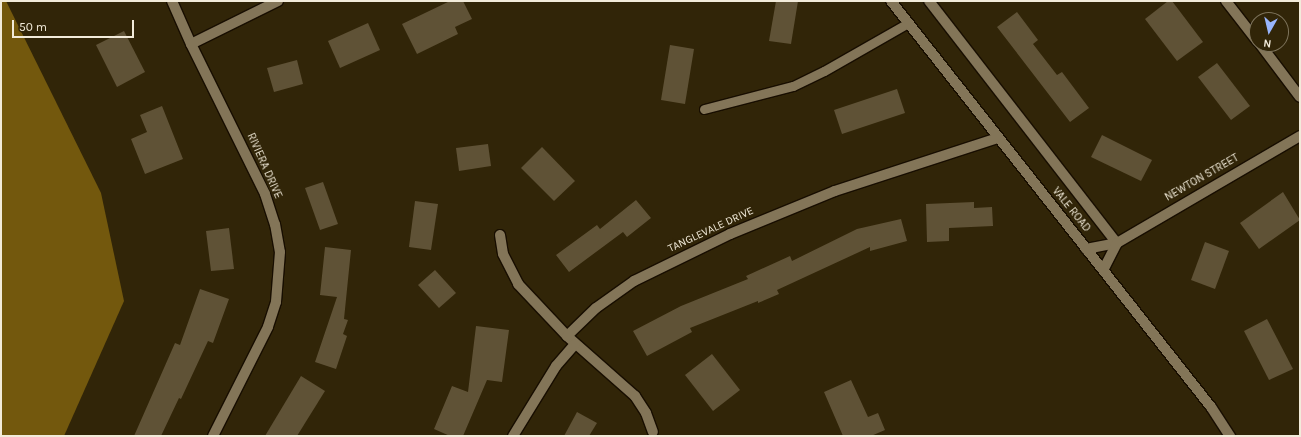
<!DOCTYPE html>
<style>
body{margin:0}
#map{position:relative;width:1301px;height:437px;overflow:hidden;background:#312508;font-family:Karla,sans-serif}
div>[style]{position:absolute}
.forest>*{inset:0;background:#73580d}
.building>*{inset:0;background:#5f5236}
.roads{filter:drop-shadow(1px 0 #180e00) drop-shadow(-1px 0 #180e00) drop-shadow(0 1px #180e00) drop-shadow(0 -1px #180e00)}
.lane>*{height:9px;margin:-4.5px;padding:0 4.5px;transform-origin:4.5px;border-radius:4.5px;background:#837558}
.street>*{height:10px;margin:-5px;padding:0 5px;transform-origin:5px;border-radius:5px;background:#837558}
.secondary>*{height:10px;margin:-5px;padding:0 5px;transform-origin:5px;border-radius:5px;background:#837558}
span{translate:-50% -50%;white-space:nowrap;text-align:center;line-height:1.15;-webkit-text-stroke:4px #312508;paint-order:stroke}
.street-label{font-size:11px;color:#f2ebda}
.frame{position:absolute;inset:0;border:2px solid #f2ebda;pointer-events:none}
.north{position:absolute;left:1249px;top:12px;width:40px;height:40px;box-sizing:border-box;background:#312508;border:1px solid #7e745c;border-radius:50%;rotate:188deg;font-size:11px;font-weight:700;line-height:16px;text-align:center;color:#f2ebda}
.north::after{content:'';display:block;margin:auto;width:14px;height:18px;background:#98b5fd;clip-path:polygon(50% 0,100% 100%,50% 72%,0 100%)}
.scale{position:absolute;left:12px;top:20px;width:122px;height:18px;box-sizing:border-box;border:2px solid #f2ebda;border-top:0;padding-left:5px;font-size:12px;line-height:14px;white-space:nowrap;color:#f2ebda;-webkit-text-stroke:3px #312508;paint-order:stroke}
</style>
<div id="map">
<div class="forest">
<div style="clip-path:polygon(1px 1px,6px 1px,101px 193px,124px 301px,64px 436px,1px 436px)"></div>
</div>
<div class="building">
<div style="clip-path:polygon(450px 1px,463px 1px,472px 19px,455px 27px,458px 34px,417px 54px,402px 24px)"></div>
<div style="clip-path:polygon(776px 1px,798px 1px,791px 44px,769px 41px)"></div>
<div style="clip-path:polygon(1168px 1px,1172px 1px,1203px 42px,1177px 61px,1145px 19px)"></div>
<div style="clip-path:polygon(1017px 12px,1038px 40px,1033px 44px,1057px 75px,1062px 72px,1089px 108px,1070px 122px,997px 27px)"></div>
<div style="clip-path:polygon(368px 23px,380px 50px,340px 68px,328px 41px)"></div>
<div style="clip-path:polygon(124px 31px,145px 72px,117px 87px,96px 45px)"></div>
<div style="clip-path:polygon(670px 45px,694px 49px,685px 104px,661px 100px)"></div>
<div style="clip-path:polygon(297px 60px,303px 84px,274px 92px,267px 68px)"></div>
<div style="clip-path:polygon(1217px 63px,1250px 106px,1231px 120px,1198px 77px)"></div>
<div style="clip-path:polygon(897px 89px,905px 113px,842px 134px,834px 110px)"></div>
<div style="clip-path:polygon(162px 106px,183px 159px,145px 174px,131px 139px,147px 132px,140px 115px)"></div>
<div style="clip-path:polygon(1102px 135px,1152px 160px,1141px 181px,1091px 157px)"></div>
<div style="clip-path:polygon(488px 144px,491px 166px,459px 171px,456px 148px)"></div>
<div style="clip-path:polygon(542px 147px,575px 181px,554px 201px,521px 168px)"></div>
<div style="clip-path:polygon(323px 182px,338px 224px,320px 230px,305px 188px)"></div>
<div style="clip-path:polygon(1283px 192px,1300px 220px,1259px 249px,1240px 223px)"></div>
<div style="clip-path:polygon(636px 200px,651px 218px,627px 237px,623px 232px,569px 272px,556px 255px,597px 225px,600px 229px)"></div>
<div style="clip-path:polygon(415px 201px,438px 204px,431px 250px,409px 247px)"></div>
<div style="clip-path:polygon(974px 202px,974px 208px,992px 207px,993px 226px,949px 228px,949px 241px,927px 242px,926px 204px)"></div>
<div style="clip-path:polygon(901px 219px,907px 241px,870px 251px,870px 247px,777px 290px,779px 294px,758px 303px,758px 301px,690px 328px,692px 332px,647px 356px,633px 331px,681px 306px,748px 279px,746px 276px,790px 256px,792px 261px,857px 229px)"></div>
<div style="clip-path:polygon(229px 228px,234px 269px,211px 271px,206px 231px)"></div>
<div style="clip-path:polygon(1205px 242px,1229px 251px,1215px 289px,1191px 280px)"></div>
<div style="clip-path:polygon(325px 247px,351px 250px,344px 319px,348px 320px,343px 334px,347px 336px,336px 369px,315px 362px,337px 297px,320px 295px)"></div>
<div style="clip-path:polygon(435px 270px,456px 293px,439px 308px,418px 285px)"></div>
<div style="clip-path:polygon(200px 289px,229px 299px,213px 343px,208px 341px,181px 399px,179px 398px,161px 436px,134px 436px,175px 343px,180px 345px)"></div>
<div style="clip-path:polygon(1267px 319px,1293px 369px,1269px 380px,1244px 331px)"></div>
<div style="clip-path:polygon(476px 326px,509px 330px,502px 382px,487px 380px,463px 436px,450px 436px,434px 429px,452px 386px,468px 392px)"></div>
<div style="clip-path:polygon(712px 354px,740px 390px,713px 411px,685px 375px)"></div>
<div style="clip-path:polygon(301px 376px,325px 391px,297px 436px,265px 436px)"></div>
<div style="clip-path:polygon(851px 380px,868px 417px,878px 413px,885px 430px,871px 436px,843px 436px,824px 392px)"></div>
<div style="clip-path:polygon(577px 412px,597px 423px,589px 436px,564px 436px)"></div>
</div>
<div class="roads">
<div class="lane">
<div style="left:704px;top:109px;width:92px;rotate:-14.5deg"></div>
<div style="left:793px;top:86px;width:34px;rotate:-26deg"></div>
<div style="left:824px;top:71px;width:97px;rotate:-29.7deg"></div>
</div>
<div class="street">
<div style="left:172px;top:1px;width:47px;rotate:66.2deg"></div>
<div style="left:191px;top:44px;width:167px;rotate:63.7deg"></div>
<div style="left:265px;top:194px;width:32px;rotate:72deg"></div>
<div style="left:275px;top:224px;width:28px;rotate:80deg"></div>
<div style="left:280px;top:252px;width:50px;rotate:94.6deg"></div>
<div style="left:276px;top:302px;width:26px;rotate:108deg"></div>
<div style="left:268px;top:327px;width:122px;rotate:116.8deg"></div>
<div style="left:929px;top:1px;width:306px;rotate:52.2deg"></div>
<div style="left:1117px;top:243px;width:212px;rotate:-30.3deg"></div>
<div style="left:1226px;top:1px;width:51px;rotate:52.2deg"></div>
<div style="left:191px;top:44px;width:97px;rotate:-26.3deg"></div>
<div style="left:1260px;top:44px;width:66px;rotate:53deg"></div>
<div style="left:500px;top:235px;width:19px;rotate:81deg"></div>
<div style="left:503px;top:254px;width:34px;rotate:63deg"></div>
<div style="left:518px;top:284px;width:71px;rotate:46.7deg"></div>
<div style="left:567px;top:336px;width:91px;rotate:41.4deg"></div>
<div style="left:635px;top:396px;width:20px;rotate:57deg"></div>
<div style="left:646px;top:413px;width:20px;rotate:70deg"></div>
<div style="left:1086px;top:249px;width:32px;rotate:-11deg"></div>
<div style="left:1117px;top:243px;width:30px;rotate:117deg"></div>
<div style="left:567px;top:336px;width:40px;rotate:-44deg"></div>
<div style="left:596px;top:308px;width:47px;rotate:-35.4deg"></div>
<div style="left:634px;top:281px;width:107px;rotate:-26.1deg"></div>
<div style="left:730px;top:234px;width:113px;rotate:-22.3deg"></div>
<div style="left:835px;top:191px;width:171px;rotate:-18deg"></div>
<div style="left:513px;top:436px;width:82px;rotate:-58.4deg"></div>
<div style="left:556px;top:366px;width:29px;rotate:-49deg"></div>
</div>
<div class="secondary">
<div style="left:891px;top:1px;width:517px;rotate:51.76deg"></div>
<div style="left:1211px;top:407px;width:35px;rotate:57deg"></div>
</div>
</div>
<div class="street-label">
<span style="left:264px;top:166px;rotate:66deg">RIVIERA DRIVE</span>
<span style="left:1202px;top:178px;rotate:-30deg">NEWTON STREET</span>
<span style="left:1071px;top:210px;rotate:51deg">VALE ROAD</span>
<span style="left:711px;top:230px;rotate:-25deg">TANGLEVALE DRIVE</span>
</div>
<div class="frame"></div>
<div class="north">N</div>
<div class="scale">50 m</div>
</div>
